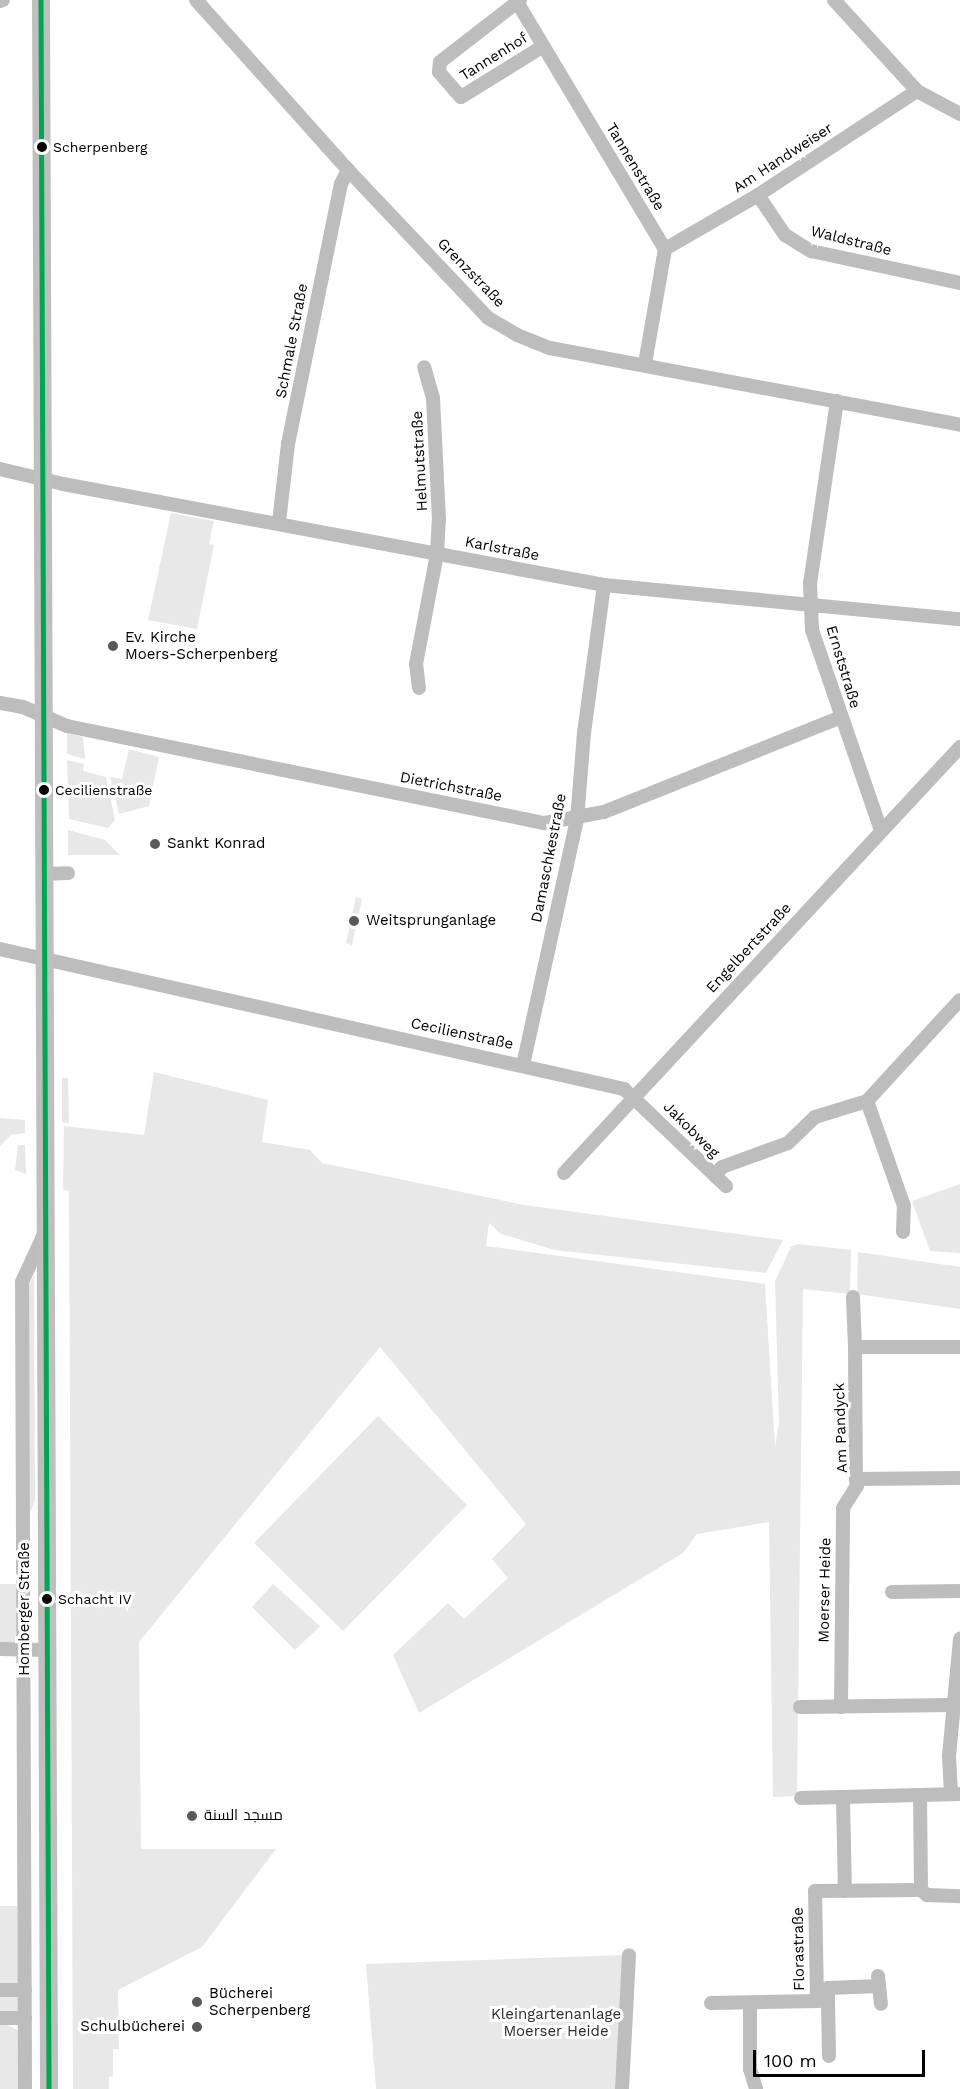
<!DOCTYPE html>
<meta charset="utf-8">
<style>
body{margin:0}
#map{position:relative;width:960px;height:2089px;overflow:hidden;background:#fff;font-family:"Work Sans",Cairo,sans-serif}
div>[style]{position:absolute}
.green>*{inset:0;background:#e8e8e8}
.minor>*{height:14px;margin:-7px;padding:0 7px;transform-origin:7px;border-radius:7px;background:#bdbdbd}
.secondary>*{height:18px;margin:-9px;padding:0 9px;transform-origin:9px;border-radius:9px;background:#bfbfbf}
.bus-1>*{height:4.5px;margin:-2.25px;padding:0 2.25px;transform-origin:2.25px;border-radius:2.25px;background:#00a651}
.dots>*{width:16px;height:16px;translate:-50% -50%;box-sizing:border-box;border:3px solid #fff;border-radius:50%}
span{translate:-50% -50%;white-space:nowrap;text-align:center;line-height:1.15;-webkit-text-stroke:6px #fff;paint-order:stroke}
.bus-label{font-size:14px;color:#000}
.left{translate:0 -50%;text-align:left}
.street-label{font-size:15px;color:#000}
.poi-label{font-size:15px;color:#000}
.right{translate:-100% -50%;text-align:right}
.park-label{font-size:15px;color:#2d2d2d}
.scale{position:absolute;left:753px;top:2050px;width:172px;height:27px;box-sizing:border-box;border:3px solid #000;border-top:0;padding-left:8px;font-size:18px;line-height:21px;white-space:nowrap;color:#000;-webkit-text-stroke:4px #fff;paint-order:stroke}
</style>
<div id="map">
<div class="green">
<div style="clip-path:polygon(171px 513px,214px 521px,209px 544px,214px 545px,197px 629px,148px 620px)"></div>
<div style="clip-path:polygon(67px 733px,83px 737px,85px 759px,67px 754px)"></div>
<div style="clip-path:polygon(129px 749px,159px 757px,149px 806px,119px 814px,110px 777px,122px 779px)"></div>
<div style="clip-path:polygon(67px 760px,84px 764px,83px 771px,106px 777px,115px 820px,108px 828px,69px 819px)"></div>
<div style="clip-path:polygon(68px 830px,105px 840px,120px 855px,68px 855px)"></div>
<div style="clip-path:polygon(356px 897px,362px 899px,352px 945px,346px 943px)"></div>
<div style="clip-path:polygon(154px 1072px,268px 1100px,262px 1142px,310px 1150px,322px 1163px,524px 1205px,783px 1240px,766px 1273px,555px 1250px,501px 1234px,489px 1223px,486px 1246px,765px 1284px,775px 1447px,779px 1422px,775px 1281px,791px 1247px,798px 1244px,851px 1250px,850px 1294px,803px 1289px,797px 1796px,773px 1797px,769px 1522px,697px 1534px,683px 1553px,419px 1713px,393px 1655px,448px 1603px,464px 1619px,508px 1578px,492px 1559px,526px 1524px,380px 1347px,139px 1642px,141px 1849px,276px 1849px,202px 1947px,118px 1990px,119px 2049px,113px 2049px,113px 2076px,109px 2077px,109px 2089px,73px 2089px,69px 1191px,63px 1190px,64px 1126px,144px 1135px)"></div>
<div style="clip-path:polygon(62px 1078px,68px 1078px,69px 1123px,62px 1122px)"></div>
<div style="clip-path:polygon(0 1118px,25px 1120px,25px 1133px,11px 1135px,0 1146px)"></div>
<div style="clip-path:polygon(18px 1145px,25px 1145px,26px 1174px,15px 1170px)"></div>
<div style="clip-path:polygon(960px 1184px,960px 1253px,930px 1251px,912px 1201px)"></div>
<div style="clip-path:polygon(858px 1252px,960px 1267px,960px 1309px,857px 1294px)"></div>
<div style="clip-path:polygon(34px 1275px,35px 1501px,29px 1515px,28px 1287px)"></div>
<div style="clip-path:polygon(378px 1416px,467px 1505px,343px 1631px,254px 1543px)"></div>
<div style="clip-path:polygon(0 1584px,17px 1584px,17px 1643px,0 1644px)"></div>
<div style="clip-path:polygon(273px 1584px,320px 1626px,295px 1650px,252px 1607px)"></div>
<div style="clip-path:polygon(0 1906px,17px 1906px,18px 1978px,18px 1984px,0 1987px)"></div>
<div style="clip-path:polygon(626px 1955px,620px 2089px,376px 2089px,366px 1964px)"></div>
<div style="clip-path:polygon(0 1993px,19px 1996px,19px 2011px,0 2015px)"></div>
<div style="clip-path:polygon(0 2022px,18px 2030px,19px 2089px,0 2089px)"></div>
</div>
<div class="minor">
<div style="left:196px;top:0;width:231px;rotate:48.2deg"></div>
<div style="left:350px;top:172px;width:201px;rotate:46.6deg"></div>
<div style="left:488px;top:318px;width:34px;rotate:30deg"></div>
<div style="left:517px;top:335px;width:35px;rotate:22deg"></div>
<div style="left:550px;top:348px;width:417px;rotate:10.6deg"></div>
<div style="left:520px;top:0;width:101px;rotate:142.2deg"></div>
<div style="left:440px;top:62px;width:10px;rotate:96deg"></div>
<div style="left:439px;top:72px;width:33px;rotate:49deg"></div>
<div style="left:461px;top:97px;width:95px;rotate:-31.7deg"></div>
<div style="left:834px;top:0;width:123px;rotate:47.6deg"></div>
<div style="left:917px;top:91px;width:49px;rotate:28.1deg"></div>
<div style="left:0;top:1px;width:3px;rotate:-18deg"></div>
<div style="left:517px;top:2px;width:288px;rotate:59.1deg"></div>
<div style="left:665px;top:249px;width:117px;rotate:99.9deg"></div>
<div style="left:758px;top:195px;width:48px;rotate:56deg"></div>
<div style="left:785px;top:235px;width:31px;rotate:32deg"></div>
<div style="left:811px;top:251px;width:152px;rotate:12.1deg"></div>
<div style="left:665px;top:249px;width:108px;rotate:-30.1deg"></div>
<div style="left:758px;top:195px;width:190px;rotate:-33.2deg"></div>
<div style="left:837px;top:401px;width:184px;rotate:98.4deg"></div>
<div style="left:810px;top:583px;width:47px;rotate:87.6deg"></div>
<div style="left:812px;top:630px;width:212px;rotate:71deg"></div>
<div style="left:0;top:469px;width:65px;rotate:13.4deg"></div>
<div style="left:63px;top:484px;width:550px;rotate:10.57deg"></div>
<div style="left:604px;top:585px;width:358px;rotate:5.5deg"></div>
<div style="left:279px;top:522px;width:79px;rotate:-83.4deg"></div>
<div style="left:288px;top:444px;width:265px;rotate:-78.5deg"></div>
<div style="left:341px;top:184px;width:16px;rotate:-63deg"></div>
<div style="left:419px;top:688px;width:24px;rotate:-97deg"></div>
<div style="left:416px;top:664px;width:112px;rotate:-79.2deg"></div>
<div style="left:437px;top:554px;width:34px;rotate:-87deg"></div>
<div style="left:439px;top:520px;width:122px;rotate:-92.8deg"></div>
<div style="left:433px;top:398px;width:32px;rotate:-106deg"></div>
<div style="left:0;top:703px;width:23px;rotate:10deg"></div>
<div style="left:23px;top:707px;width:48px;rotate:23.4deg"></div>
<div style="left:67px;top:726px;width:488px;rotate:11.5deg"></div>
<div style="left:545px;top:823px;width:60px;rotate:-10.6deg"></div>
<div style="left:604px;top:812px;width:255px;rotate:-21.8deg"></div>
<div style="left:43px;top:874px;width:25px;rotate:-2deg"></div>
<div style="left:0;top:949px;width:640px;rotate:12.65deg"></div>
<div style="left:624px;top:1089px;width:141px;rotate:43.6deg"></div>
<div style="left:523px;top:1065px;width:251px;rotate:-77.6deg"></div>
<div style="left:577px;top:820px;width:87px;rotate:-85.4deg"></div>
<div style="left:584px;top:733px;width:149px;rotate:-82.3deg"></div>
<div style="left:564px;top:1173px;width:582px;rotate:-47.09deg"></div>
<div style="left:715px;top:1176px;width:11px;rotate:-52deg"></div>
<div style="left:722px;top:1167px;width:70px;rotate:-20deg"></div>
<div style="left:788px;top:1143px;width:37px;rotate:-44deg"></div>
<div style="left:815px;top:1117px;width:54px;rotate:-17.1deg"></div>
<div style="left:903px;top:1232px;width:26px;rotate:-88deg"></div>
<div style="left:904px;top:1206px;width:111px;rotate:-109.4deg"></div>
<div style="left:867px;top:1101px;width:137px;rotate:-47.4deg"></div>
<div style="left:853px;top:1297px;width:50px;rotate:87.7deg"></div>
<div style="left:960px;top:1347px;width:105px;rotate:180deg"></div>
<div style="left:855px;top:1347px;width:132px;rotate:89.6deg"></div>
<div style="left:856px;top:1479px;width:104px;rotate:-0.6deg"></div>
<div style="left:892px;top:1592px;width:68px;rotate:-0.8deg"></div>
<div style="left:0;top:1649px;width:46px;rotate:1.2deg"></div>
<div style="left:800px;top:1707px;width:152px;rotate:-0.8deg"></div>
<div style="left:841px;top:1707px;width:199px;rotate:-89.4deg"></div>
<div style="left:843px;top:1508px;width:26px;rotate:-58deg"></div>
<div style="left:857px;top:1486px;width:7px;rotate:-98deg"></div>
<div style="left:951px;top:1794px;width:38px;rotate:-93deg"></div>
<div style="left:949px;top:1756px;width:118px;rotate:-84.6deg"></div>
<div style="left:801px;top:1798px;width:159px;rotate:-1.4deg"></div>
<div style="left:843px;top:1798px;width:93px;rotate:88.8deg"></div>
<div style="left:921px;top:1890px;width:8px;rotate:40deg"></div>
<div style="left:927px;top:1895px;width:33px;rotate:2deg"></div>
<div style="left:878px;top:1976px;width:28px;rotate:84deg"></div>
<div style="left:0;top:1990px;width:25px"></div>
<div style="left:828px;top:2000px;width:12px;rotate:-90deg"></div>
<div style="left:828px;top:1988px;width:51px;rotate:-2.2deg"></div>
<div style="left:817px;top:2001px;width:11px;rotate:-5deg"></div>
<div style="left:828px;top:2000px;width:56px;rotate:89deg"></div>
<div style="left:711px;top:2003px;width:106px;rotate:-1.1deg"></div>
<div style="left:817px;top:2001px;width:110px;rotate:-91deg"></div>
<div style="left:815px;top:1891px;width:106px;rotate:-0.5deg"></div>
<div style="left:921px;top:1890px;width:94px;rotate:-90.6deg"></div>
<div style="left:750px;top:2004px;width:65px;rotate:90deg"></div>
<div style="left:750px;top:2069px;width:21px;rotate:73deg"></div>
<div style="left:0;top:2018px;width:25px"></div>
<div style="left:25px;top:2089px;width:807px;rotate:-90.21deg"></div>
<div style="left:22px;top:1282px;width:53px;rotate:-65.4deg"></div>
<div style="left:622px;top:2089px;width:134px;rotate:-87deg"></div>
</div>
<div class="secondary">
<div style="left:41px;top:0;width:2089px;rotate:89.78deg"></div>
</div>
<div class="bus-1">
<div style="left:41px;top:0;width:2089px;rotate:89.78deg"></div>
</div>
<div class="dots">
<div style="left:42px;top:147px;background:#000"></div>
<div style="left:113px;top:646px;background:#595959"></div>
<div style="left:44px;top:790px;background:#000"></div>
<div style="left:155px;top:844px;background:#595959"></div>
<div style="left:354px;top:921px;background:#595959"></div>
<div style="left:47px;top:1599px;background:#000"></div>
<div style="left:192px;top:1816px;background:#595959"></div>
<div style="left:197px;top:2002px;background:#595959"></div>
<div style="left:197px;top:2027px;background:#595959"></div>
</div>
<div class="bus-label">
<span class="left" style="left:53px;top:147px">Scherpenberg</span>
<span class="left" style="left:55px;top:790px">Cecilienstraße</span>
<span class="left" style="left:58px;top:1599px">Schacht IV</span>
</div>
<div class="street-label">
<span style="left:494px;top:57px;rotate:-32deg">Tannenhof</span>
<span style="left:783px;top:158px;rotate:-33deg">Am Handweiser</span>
<span style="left:635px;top:167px;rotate:59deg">Tannenstraße</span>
<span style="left:851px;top:241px;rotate:14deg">Waldstraße</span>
<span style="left:471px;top:273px;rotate:46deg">Grenzstraße</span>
<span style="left:292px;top:341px;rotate:-79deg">Schmale Straße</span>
<span style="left:420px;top:461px;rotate:-93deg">Helmutstraße</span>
<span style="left:502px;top:549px;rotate:11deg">Karlstraße</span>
<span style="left:843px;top:667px;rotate:73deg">Ernststraße</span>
<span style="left:451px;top:787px;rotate:11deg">Dietrichstraße</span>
<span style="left:549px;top:858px;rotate:-79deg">Damaschkestraße</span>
<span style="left:749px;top:948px;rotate:-47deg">Engelbertstraße</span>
<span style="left:462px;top:1034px;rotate:12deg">Cecilienstraße</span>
<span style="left:691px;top:1130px;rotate:45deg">Jakobweg</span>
<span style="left:841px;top:1428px;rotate:-92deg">Am Pandyck</span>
<span style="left:825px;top:1590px;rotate:-89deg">Moerser Heide</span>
<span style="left:25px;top:1609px;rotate:-90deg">Homberger Straße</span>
<span style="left:799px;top:1949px;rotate:-91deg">Florastraße</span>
</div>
<div class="poi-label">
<span class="left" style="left:125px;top:646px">Ev. Kirche<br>Moers-Scherpenberg</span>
<span class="left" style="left:167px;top:844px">Sankt Konrad</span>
<span class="left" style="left:366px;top:921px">Weitsprunganlage</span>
<span class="left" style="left:204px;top:1816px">مسجد السنة</span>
<span class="left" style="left:209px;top:2002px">Bücherei<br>Scherpenberg</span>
<span class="right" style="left:185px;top:2027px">Schulbücherei</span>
</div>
<div class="park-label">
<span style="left:556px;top:2023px">Kleingartenanlage<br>Moerser Heide</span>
</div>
<div class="scale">100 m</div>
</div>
